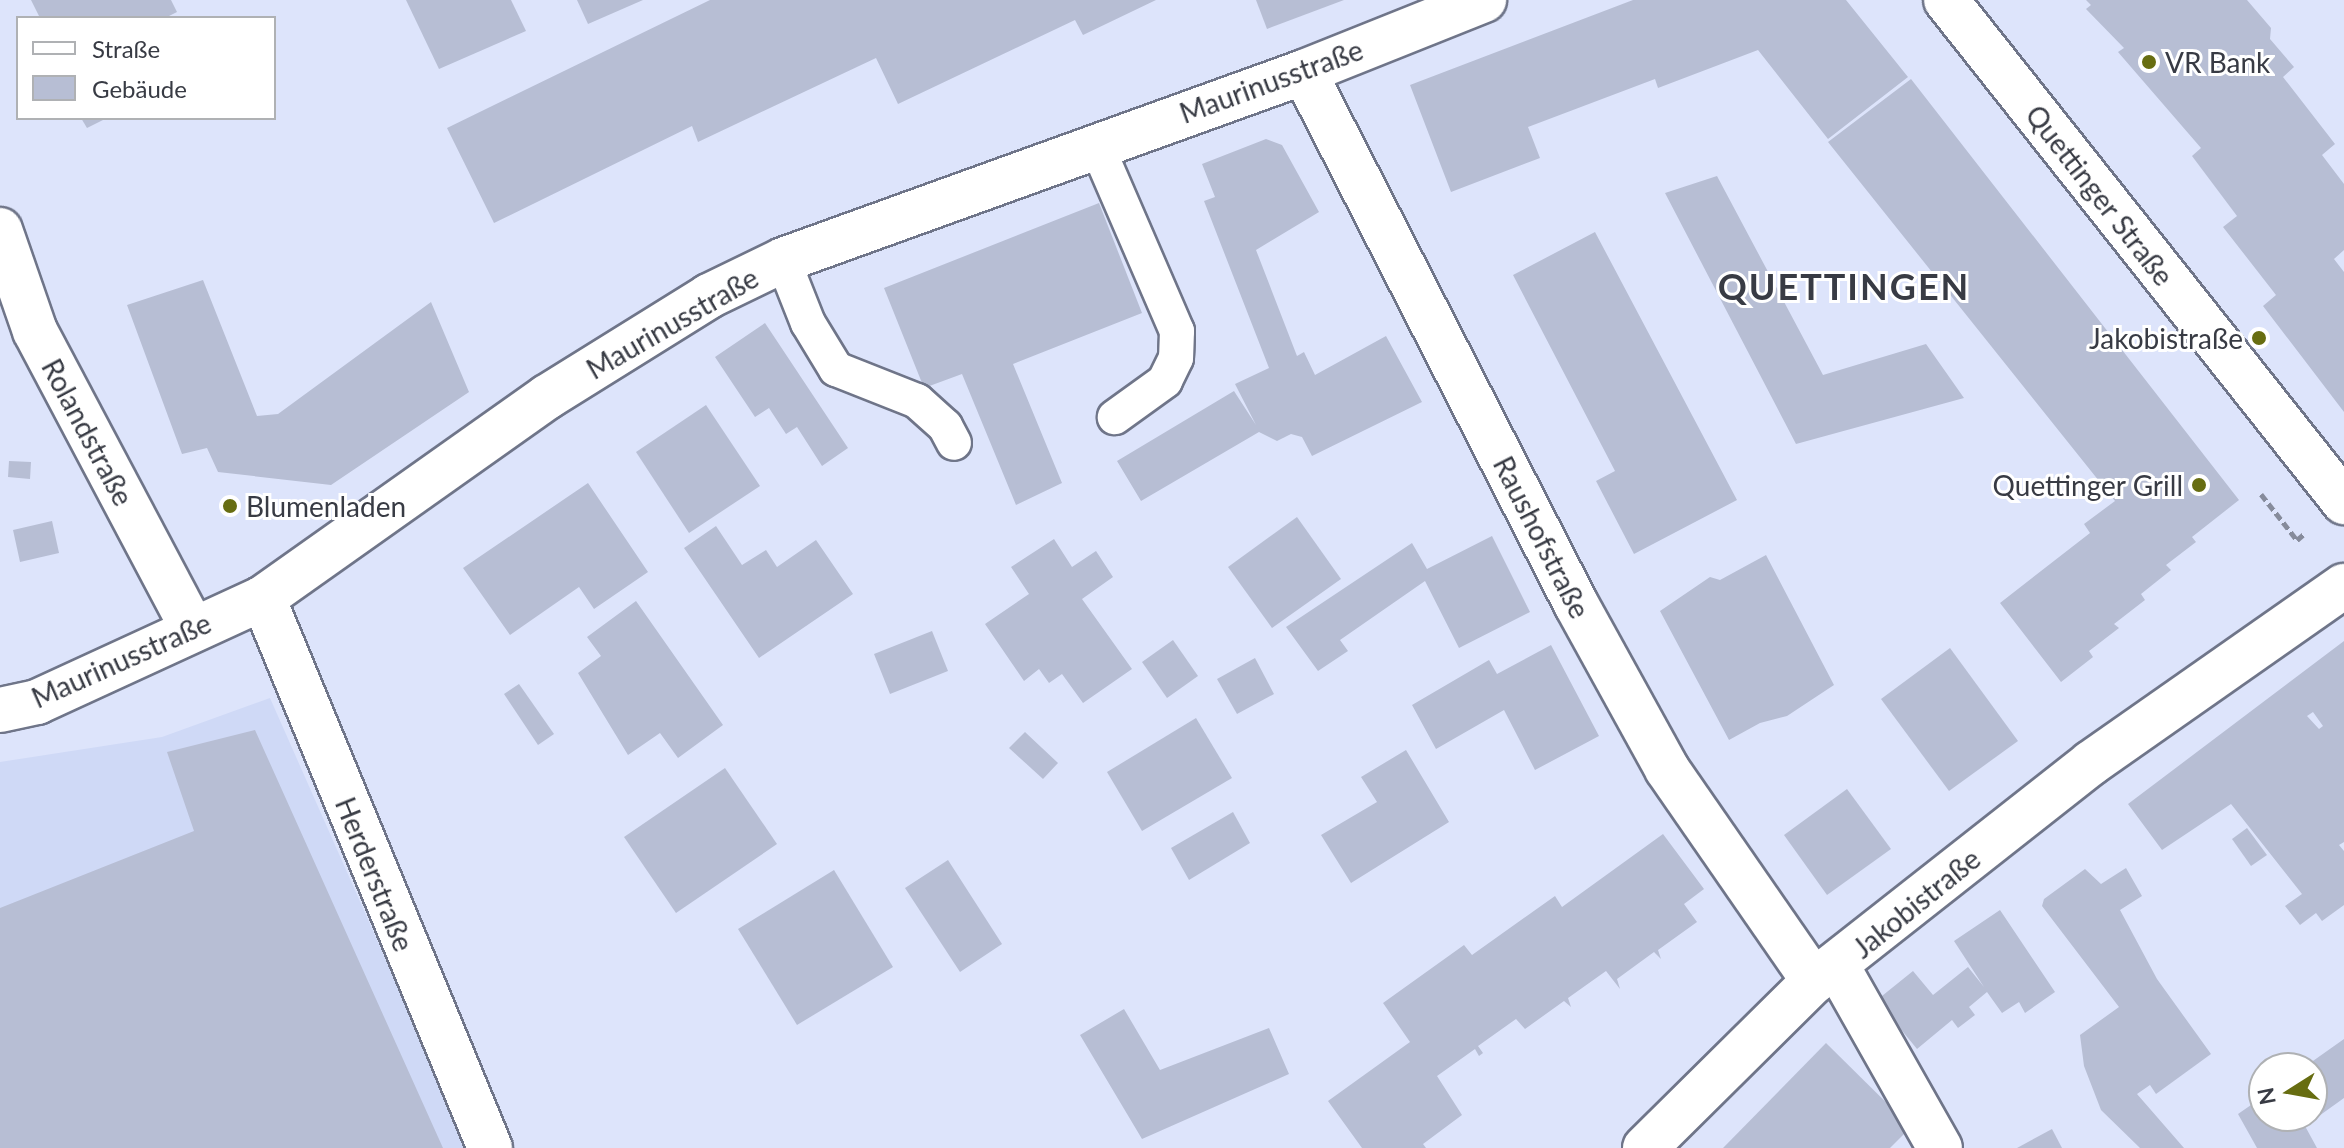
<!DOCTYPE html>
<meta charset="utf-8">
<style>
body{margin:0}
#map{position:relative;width:2344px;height:1148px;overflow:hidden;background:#dde4fb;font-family:Lato,sans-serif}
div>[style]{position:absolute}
.built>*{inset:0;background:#cfd9f6}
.building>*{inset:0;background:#b7bed4}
.path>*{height:5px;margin-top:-2.5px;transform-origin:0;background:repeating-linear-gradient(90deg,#868b9b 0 8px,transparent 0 12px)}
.roads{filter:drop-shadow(2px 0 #6f7589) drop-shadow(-2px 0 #6f7589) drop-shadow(0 2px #6f7589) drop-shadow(0 -2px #6f7589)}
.service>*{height:34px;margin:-17px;padding:0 17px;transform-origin:17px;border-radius:17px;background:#fff}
.minor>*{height:44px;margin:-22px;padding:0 22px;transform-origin:22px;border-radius:22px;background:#fff}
.tertiary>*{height:44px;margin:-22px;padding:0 22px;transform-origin:22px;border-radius:22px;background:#fff}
.dots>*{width:22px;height:22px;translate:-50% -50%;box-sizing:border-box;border:4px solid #fff;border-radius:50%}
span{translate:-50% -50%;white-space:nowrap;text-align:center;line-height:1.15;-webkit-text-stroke:6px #fff;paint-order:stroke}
.poi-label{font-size:28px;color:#383b44}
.left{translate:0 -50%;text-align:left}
.right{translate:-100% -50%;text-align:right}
.street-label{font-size:28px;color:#383b44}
.district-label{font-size:36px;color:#383b44;font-weight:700;letter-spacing:2px}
.legend{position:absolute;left:16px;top:16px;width:260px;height:104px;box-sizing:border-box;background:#fff;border:2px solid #afb1b4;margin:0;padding:10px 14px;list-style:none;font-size:24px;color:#383b44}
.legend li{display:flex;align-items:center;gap:16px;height:40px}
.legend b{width:40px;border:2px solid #afb1b4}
.north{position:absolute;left:2248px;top:1052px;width:80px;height:80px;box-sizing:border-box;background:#fff;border:2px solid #afb1b4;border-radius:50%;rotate:259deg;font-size:22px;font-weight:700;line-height:32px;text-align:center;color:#383b44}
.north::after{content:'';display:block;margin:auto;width:28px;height:36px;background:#676d11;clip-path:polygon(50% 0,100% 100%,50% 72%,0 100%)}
</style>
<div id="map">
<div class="built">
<div style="clip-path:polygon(270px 698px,469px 1148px,0 1148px,0 762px,162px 737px)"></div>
</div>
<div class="building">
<div style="clip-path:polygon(31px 0,171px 0,177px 12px,165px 18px,40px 18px)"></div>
<div style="clip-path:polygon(406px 0,511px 0,526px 31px,439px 69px)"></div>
<div style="clip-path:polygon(577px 0,643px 0,588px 24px)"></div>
<div style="clip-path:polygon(710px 0,1156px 0,1083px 35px,1075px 20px,898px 104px,876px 58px,698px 142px,692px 126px,494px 223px,447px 128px)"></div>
<div style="clip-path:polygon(1256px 0,1344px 0,1267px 29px)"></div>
<div style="clip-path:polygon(1633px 0,1846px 0,1908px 77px,1828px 139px,1758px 50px,1658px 88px,1655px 79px,1528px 127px,1540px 158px,1451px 192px,1410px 85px)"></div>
<div style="clip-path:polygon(2086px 0,2247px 0,2271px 28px,2270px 39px,2294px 67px,2283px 77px,2335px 144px,2322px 155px,2344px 184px,2344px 250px,2334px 259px,2344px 272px,2344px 412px,2263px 306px,2276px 295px,2223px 227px,2237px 216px,2192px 156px,2201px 148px,2118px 52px,2124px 48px,2086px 9px,2091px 5px)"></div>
<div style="clip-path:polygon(1911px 79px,2239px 500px,2192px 537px,2196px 542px,2166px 565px,2171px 570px,2141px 594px,2145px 600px,2114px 624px,2119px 628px,2089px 651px,2093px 657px,2061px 682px,2000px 603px,2090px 533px,2084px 524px,2115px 501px,1828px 142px)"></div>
<div style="clip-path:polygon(81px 118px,107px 118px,87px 128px)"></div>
<div style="clip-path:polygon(1266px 139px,1282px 145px,1319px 212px,1256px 250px,1297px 356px,1304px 352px,1315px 375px,1386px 336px,1422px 402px,1312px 456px,1302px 437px,1291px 434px,1277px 441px,1259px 432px,1141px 501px,1117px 461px,1234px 391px,1256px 425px,1235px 384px,1269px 368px,1204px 201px,1215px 197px,1202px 164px)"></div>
<div style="clip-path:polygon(1717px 176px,1823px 375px,1926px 344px,1964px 398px,1796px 444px,1665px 193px)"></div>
<div style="clip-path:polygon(1099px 203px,1142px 313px,1013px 364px,1062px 483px,1016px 505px,962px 374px,924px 388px,884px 288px)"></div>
<div style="clip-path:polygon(1595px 232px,1737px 500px,1634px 554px,1596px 481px,1615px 471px,1513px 275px)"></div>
<div style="clip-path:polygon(203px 280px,257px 416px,278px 414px,431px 302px,469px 392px,331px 485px,218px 472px,207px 448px,182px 454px,127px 305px)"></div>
<div style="clip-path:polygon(765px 323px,848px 448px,822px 466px,797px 427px,786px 434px,769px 408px,755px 417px,715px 357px)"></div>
<div style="clip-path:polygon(706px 405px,760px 486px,689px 533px,636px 452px)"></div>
<div style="clip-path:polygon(9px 461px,31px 462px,30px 479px,8px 477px)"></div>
<div style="clip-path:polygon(588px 483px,648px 572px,594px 609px,579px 587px,510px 635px,463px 568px)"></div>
<div style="clip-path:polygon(1297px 517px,1341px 579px,1272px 628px,1228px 567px)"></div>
<div style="clip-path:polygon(52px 521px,59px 553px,20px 562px,13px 530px)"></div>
<div style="clip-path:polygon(716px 526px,742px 565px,766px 550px,777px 567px,816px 540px,853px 594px,759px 658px,684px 548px)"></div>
<div style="clip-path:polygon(1492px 536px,1530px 612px,1459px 648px,1425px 581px,1340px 640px,1348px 651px,1318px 671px,1286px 627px,1412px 543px,1427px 569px)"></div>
<div style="clip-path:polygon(1054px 539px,1072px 567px,1096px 551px,1113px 577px,1082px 599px,1132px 669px,1083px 703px,1062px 674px,1049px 683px,1039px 669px,1024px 681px,985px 624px,1029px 594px,1011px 567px)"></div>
<div style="clip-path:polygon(1766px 555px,1834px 685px,1787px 716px,1760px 723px,1729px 740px,1660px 611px,1710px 577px,1720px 580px)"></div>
<div style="clip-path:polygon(636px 601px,723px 725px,678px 758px,660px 733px,628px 755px,578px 673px,601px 656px,587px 637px)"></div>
<div style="clip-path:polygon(932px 631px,948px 671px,890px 694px,874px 654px)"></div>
<div style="clip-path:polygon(1173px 640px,1198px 676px,1167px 698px,1142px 662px)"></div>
<div style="clip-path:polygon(evenodd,2344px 641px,2344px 842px,2339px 845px,2344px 851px,2344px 905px,2322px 921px,2316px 913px,2300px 925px,2285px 906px,2302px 894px,2231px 804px,2162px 850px,2128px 804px,2344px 641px,2313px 712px,2323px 726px,2319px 729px,2307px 716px,2313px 712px)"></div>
<div style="clip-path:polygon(1551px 645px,1599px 736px,1535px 770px,1504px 710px,1436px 749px,1412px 705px,1489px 660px,1497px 674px)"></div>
<div style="clip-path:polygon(1950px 648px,2018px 741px,1949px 791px,1881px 699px)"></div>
<div style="clip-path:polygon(1255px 658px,1274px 694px,1237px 714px,1217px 679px)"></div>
<div style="clip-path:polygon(519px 684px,554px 734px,538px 745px,504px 694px)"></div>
<div style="clip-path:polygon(1196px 718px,1232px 778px,1142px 831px,1107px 772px)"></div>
<div style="clip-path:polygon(255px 730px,443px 1148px,0 1148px,0 908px,194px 831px,167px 752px)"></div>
<div style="clip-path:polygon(1025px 732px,1058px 763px,1043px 779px,1009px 748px)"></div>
<div style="clip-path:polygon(1406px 750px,1449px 822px,1351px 883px,1321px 835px,1377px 802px,1361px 777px)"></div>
<div style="clip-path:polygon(725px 768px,777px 844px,676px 913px,624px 837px)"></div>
<div style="clip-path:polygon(1847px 789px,1891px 849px,1827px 895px,1784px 835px)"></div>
<div style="clip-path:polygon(1233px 812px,1250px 843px,1189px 880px,1171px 848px)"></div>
<div style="clip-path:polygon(2247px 828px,2267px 855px,2251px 866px,2232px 839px)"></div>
<div style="clip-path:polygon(1663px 834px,1704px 889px,1684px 904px,1697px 922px,1658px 950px,1661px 959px,1654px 952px,1617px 979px,1620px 989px,1606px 971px,1568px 998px,1571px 1007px,1564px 1001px,1525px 1029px,1516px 1019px,1478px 1046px,1483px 1053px,1479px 1056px,1475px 1049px,1437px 1076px,1462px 1115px,1423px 1144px,1426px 1148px,1362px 1148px,1328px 1101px,1410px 1042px,1383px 1003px,1464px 945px,1472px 955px,1555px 896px,1562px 907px)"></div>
<div style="clip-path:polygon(948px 860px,1002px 944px,960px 972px,905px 888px)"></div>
<div style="clip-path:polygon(2126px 868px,2142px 896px,2120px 910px,2157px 979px,2211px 1054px,2156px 1094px,2150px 1085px,2137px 1094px,2184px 1148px,2140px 1148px,2101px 1110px,2084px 1066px,2080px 1035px,2119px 1007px,2042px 906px,2044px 899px,2085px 869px,2101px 884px)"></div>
<div style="clip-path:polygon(834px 870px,893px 967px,797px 1025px,738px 929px)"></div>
<div style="clip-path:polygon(2000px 910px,2055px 992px,2025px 1013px,2019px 1002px,2002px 1013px,1987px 992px,1969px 1007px,1975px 1015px,1958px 1028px,1952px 1020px,1917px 1049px,1877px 1000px,1913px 971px,1933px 995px,1968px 967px,1984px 987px,1954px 941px)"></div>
<div style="clip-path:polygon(1124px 1009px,1160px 1070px,1269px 1028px,1289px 1074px,1142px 1139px,1080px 1035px)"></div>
<div style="clip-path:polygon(2344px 1039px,2344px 1098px,2305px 1126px,2317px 1148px,2257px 1148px,2238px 1114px,2264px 1096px,2264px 1116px,2312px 1116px,2312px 1068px,2303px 1068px)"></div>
<div style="clip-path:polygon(1826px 1043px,1911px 1127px,1890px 1148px,1723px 1148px)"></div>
<div style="clip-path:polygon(2052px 1129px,2062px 1148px,2017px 1148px)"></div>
</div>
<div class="path">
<div style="left:2261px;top:494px;width:58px;rotate:52deg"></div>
<div style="left:2297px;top:540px;width:9px;rotate:-41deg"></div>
</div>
<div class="roads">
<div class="service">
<div style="left:1096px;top:144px;width:204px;rotate:66.6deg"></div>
<div style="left:1177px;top:331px;width:27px;rotate:92deg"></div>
<div style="left:1176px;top:358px;width:25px;rotate:116deg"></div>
<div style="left:1165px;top:381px;width:62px;rotate:144.2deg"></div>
<div style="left:783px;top:260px;width:68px;rotate:68.4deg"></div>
<div style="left:808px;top:323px;width:54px;rotate:58.7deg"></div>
<div style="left:836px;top:369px;width:87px;rotate:21.6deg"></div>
<div style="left:917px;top:401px;width:38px;rotate:42deg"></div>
<div style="left:945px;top:426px;width:19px;rotate:62deg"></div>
</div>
<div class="minor">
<div style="left:1304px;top:72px;width:598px;rotate:62.92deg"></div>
<div style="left:1576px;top:604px;width:188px;rotate:61.1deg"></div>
<div style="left:1667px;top:769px;width:258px;rotate:55.3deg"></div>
<div style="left:0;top:230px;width:107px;rotate:70.9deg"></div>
<div style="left:35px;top:331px;width:335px;rotate:62.1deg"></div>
<div style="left:263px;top:598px;width:595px;rotate:67.57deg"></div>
<div style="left:0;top:710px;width:38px;rotate:-12deg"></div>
<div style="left:37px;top:702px;width:249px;rotate:-24.7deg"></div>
<div style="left:263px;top:598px;width:348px;rotate:-35.3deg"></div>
<div style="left:547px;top:397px;width:191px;rotate:-31.9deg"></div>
<div style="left:709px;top:296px;width:82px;rotate:-25.9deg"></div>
<div style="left:783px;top:260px;width:554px;rotate:-19.84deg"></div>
<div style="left:1304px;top:72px;width:194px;rotate:-21.8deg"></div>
<div style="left:1837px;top:966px;width:209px;rotate:60.5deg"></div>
<div style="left:1645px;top:1148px;width:238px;rotate:-44.7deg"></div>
<div style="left:1814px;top:981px;width:352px;rotate:-38.2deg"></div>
<div style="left:2091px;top:763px;width:309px;rotate:-35deg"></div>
</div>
<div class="tertiary">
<div style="left:1946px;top:0;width:641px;rotate:51.59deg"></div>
</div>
</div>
<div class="dots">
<div style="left:2149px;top:62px;background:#676d11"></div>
<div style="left:2259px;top:338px;background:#676d11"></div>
<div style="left:2199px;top:485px;background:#676d11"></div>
<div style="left:230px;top:506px;background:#676d11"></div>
</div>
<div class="poi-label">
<span class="left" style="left:2165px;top:62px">VR Bank</span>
<span class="right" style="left:2243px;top:338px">Jakobistraße</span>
<span class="right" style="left:2183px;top:485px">Quettinger Grill</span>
<span class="left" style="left:246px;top:506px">Blumenladen</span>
</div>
<div class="street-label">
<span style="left:1271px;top:81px;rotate:-20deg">Maurinusstraße</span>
<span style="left:2100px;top:195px;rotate:52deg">Quettinger Straße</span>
<span style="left:672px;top:323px;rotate:-30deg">Maurinusstraße</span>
<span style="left:88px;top:432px;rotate:62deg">Rolandstraße</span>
<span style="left:1542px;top:537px;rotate:63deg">Raushofstraße</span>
<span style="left:121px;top:660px;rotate:-24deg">Maurinusstraße</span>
<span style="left:375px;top:874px;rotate:68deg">Herderstraße</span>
<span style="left:1916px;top:903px;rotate:-39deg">Jakobistraße</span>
</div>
<div class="district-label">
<span style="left:1844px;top:287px">QUETTINGEN</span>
</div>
<ul class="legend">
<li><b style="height:10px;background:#fff"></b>Straße</li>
<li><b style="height:22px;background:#b7bed4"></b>Gebäude</li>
</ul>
<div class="north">N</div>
</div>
